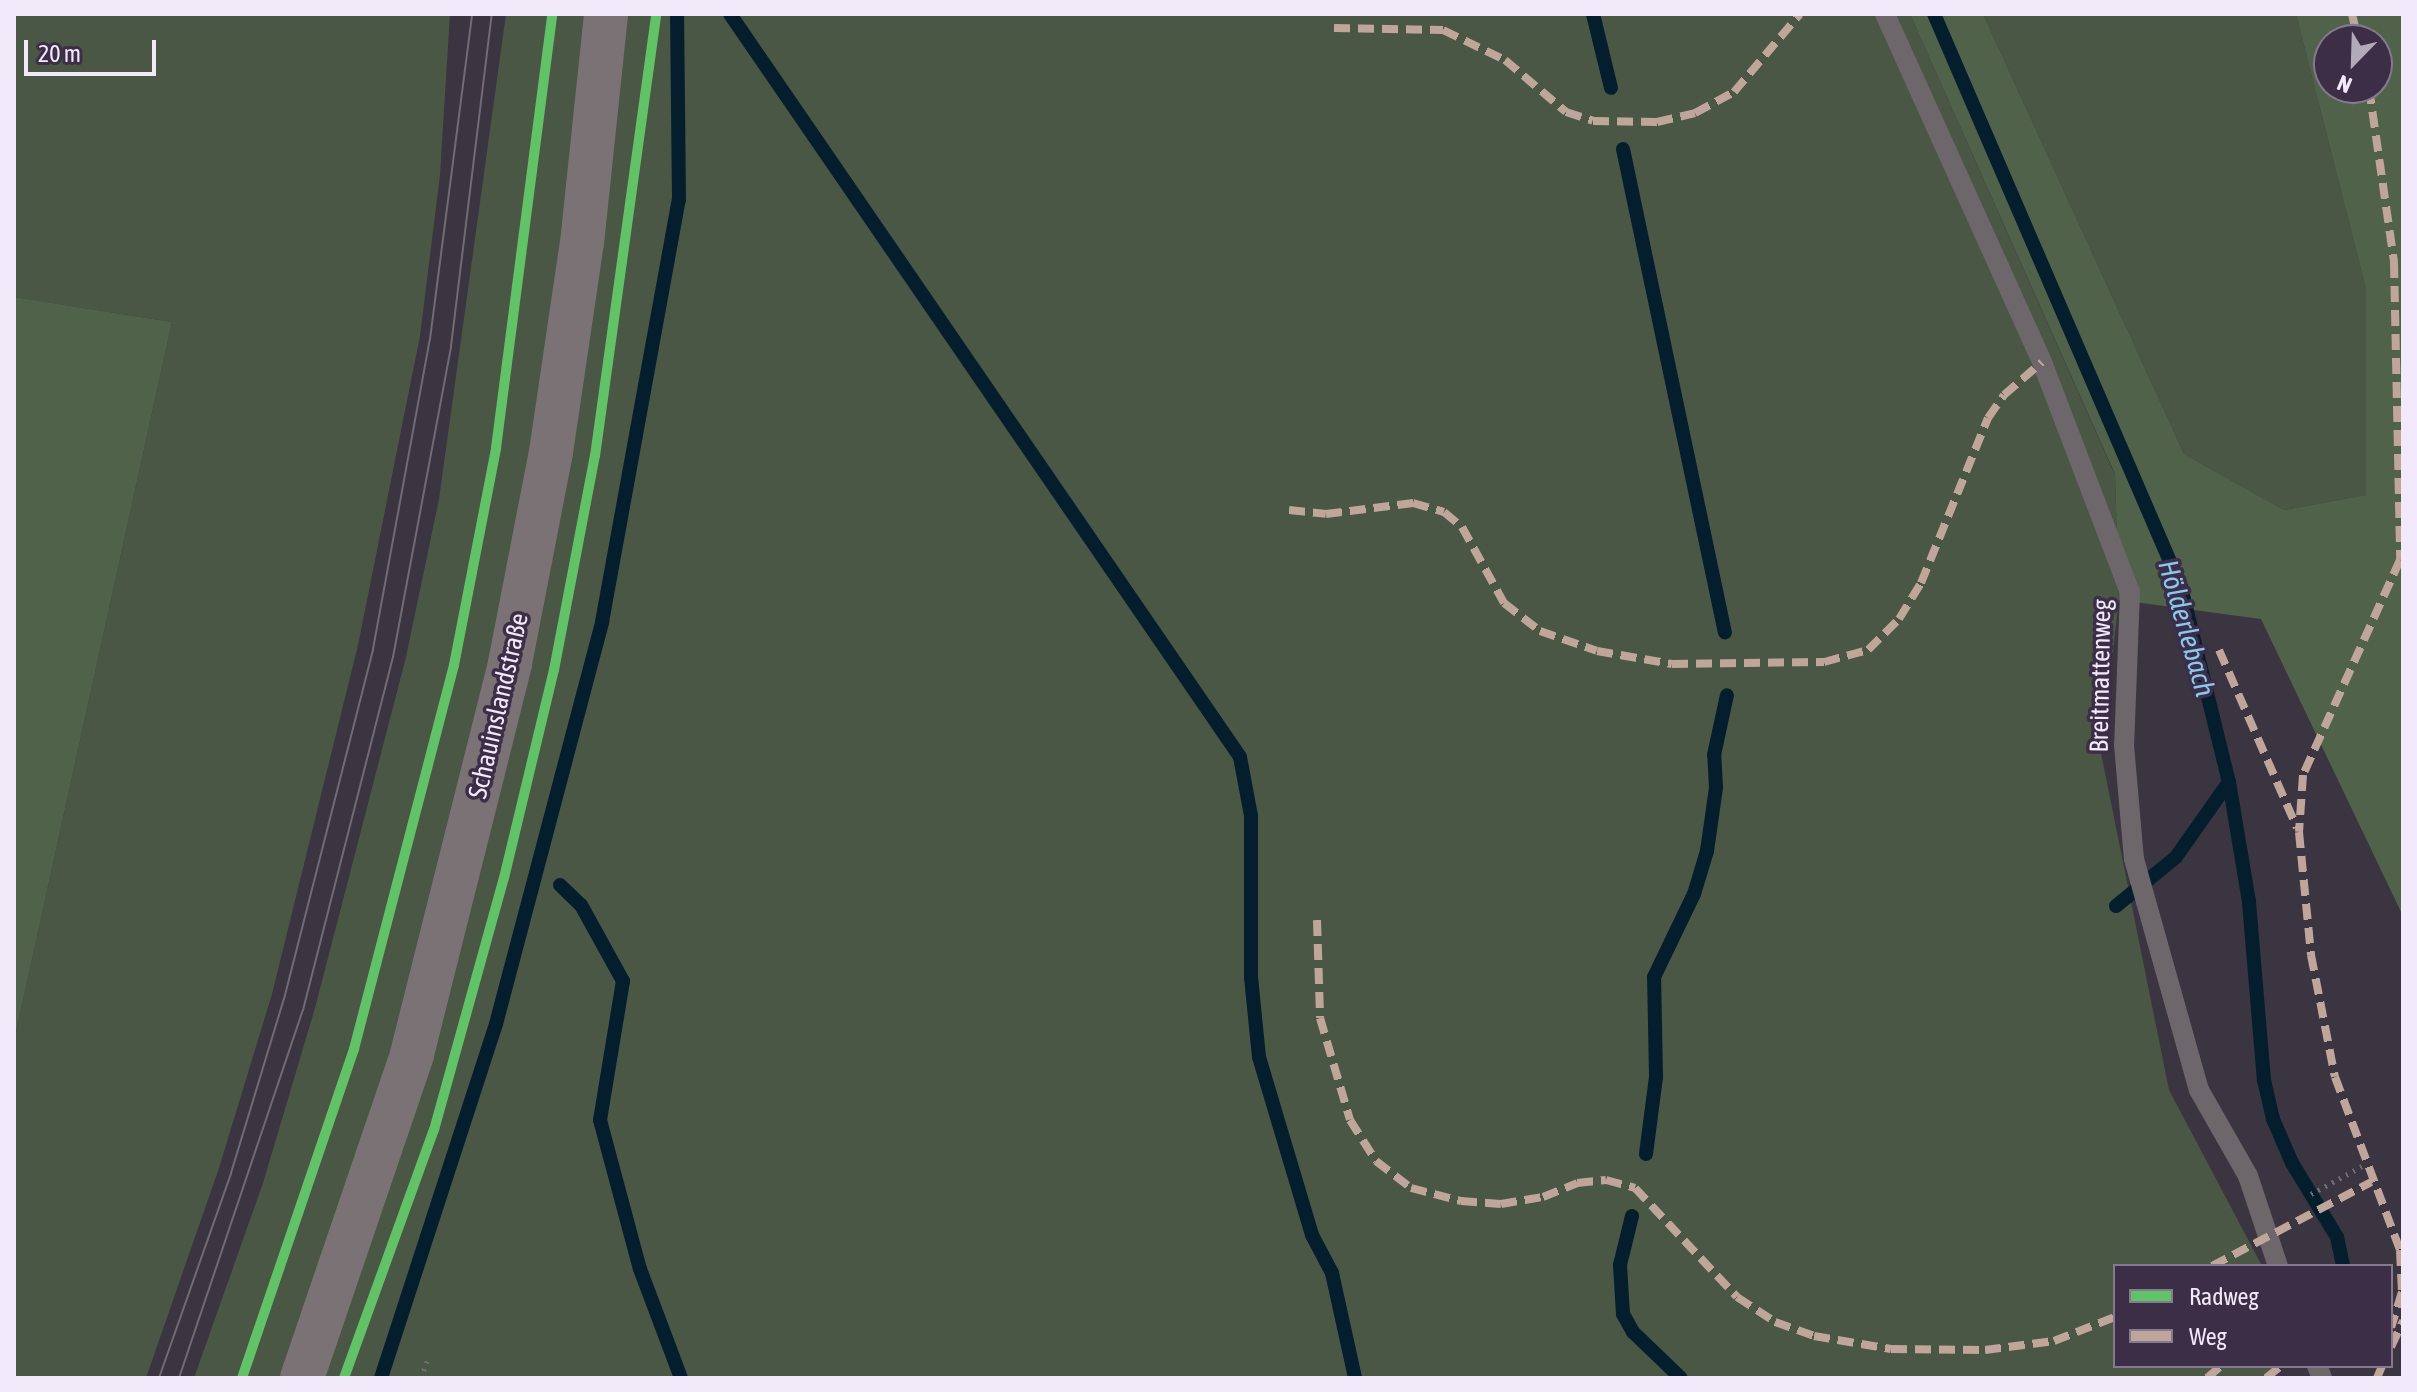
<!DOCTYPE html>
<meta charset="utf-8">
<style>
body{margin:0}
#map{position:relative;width:2417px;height:1392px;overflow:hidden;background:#3b3441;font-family:"Asap Condensed",sans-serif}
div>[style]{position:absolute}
.green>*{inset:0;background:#4a5745}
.forest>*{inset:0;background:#50634a}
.stream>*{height:14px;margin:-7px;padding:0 7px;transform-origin:7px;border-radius:7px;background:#051e2d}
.path>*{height:5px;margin-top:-2.5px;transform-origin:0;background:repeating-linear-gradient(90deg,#716b71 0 2px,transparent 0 8px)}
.service>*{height:20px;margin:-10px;padding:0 10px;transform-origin:10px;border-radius:10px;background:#6d666a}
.secondary>*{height:44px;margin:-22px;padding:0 22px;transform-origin:22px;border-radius:22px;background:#7a7275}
.tram>*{height:2px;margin:-1px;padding:0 1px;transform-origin:1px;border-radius:1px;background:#726b73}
.quiet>*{height:8px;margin-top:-4px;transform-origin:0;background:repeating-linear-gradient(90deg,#c0a59a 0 16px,transparent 0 24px)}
.cycleway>*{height:10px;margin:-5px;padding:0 5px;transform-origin:5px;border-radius:5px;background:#61c268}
span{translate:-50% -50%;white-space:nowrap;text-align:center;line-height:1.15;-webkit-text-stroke:7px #3c2e47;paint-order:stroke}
.street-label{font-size:26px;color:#f2eafa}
.water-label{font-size:28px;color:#88c9f1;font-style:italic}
.frame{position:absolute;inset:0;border:16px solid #f2eafa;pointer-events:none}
.legend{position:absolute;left:2113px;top:1264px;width:280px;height:104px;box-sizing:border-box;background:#3c2e47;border:2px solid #85798f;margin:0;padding:10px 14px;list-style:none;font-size:24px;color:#f2eafa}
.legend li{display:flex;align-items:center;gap:16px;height:40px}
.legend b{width:40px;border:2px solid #85798f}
.north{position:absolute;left:2313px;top:24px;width:80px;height:80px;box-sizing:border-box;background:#3c2e47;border:2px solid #85798f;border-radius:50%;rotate:203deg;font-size:22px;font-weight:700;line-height:32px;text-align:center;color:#f2eafa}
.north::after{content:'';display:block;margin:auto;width:28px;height:36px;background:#b2aab9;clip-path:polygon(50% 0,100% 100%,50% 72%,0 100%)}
.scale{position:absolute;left:24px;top:40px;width:132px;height:36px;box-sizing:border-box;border:4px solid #f2eafa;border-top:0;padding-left:10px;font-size:24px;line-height:28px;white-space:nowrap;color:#f2eafa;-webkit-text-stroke:6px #3c2e47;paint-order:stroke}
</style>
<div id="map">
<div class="green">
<div style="clip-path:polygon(14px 14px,450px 14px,440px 175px,420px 336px,358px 645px,272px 994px,219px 1168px,146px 1378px,14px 1378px,14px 1041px,172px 322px,14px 297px)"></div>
<div style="clip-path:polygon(506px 14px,1910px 14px,2115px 475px,2119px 600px,2101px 753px,2169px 1090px,2262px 1266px,2115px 1266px,2115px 1366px,2278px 1366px,2270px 1378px,194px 1378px,263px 1183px,315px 1008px,406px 657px,439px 499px)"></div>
<div style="clip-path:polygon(1983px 14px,2296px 14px,2366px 289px,2366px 495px,2284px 510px,2184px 454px)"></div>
</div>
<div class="forest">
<div style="clip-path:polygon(evenodd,1910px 14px,1983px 14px,2184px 454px,2284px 510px,2366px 495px,2366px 289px,2296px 14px,2403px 14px,2403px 916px,2261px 619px,2119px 600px,2115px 474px,1910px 14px,2329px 40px,2377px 40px,2377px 88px,2329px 88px,2329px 40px)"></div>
<div style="clip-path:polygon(14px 297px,172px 322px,14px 1041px)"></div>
</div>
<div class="stream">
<div style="left:730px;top:14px;width:901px;rotate:55.53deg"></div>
<div style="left:1240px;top:757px;width:60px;rotate:79.4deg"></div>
<div style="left:1251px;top:816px;width:161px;rotate:90deg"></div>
<div style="left:1251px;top:977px;width:80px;rotate:84.3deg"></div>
<div style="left:1259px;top:1057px;width:186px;rotate:73.4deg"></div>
<div style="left:1312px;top:1235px;width:43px;rotate:62.2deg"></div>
<div style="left:1332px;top:1273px;width:107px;rotate:77.6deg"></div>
<div style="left:1593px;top:14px;width:76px;rotate:76.3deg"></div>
<div style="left:1934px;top:14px;width:624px;rotate:66.68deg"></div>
<div style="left:2181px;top:587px;width:201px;rotate:76.2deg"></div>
<div style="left:2229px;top:782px;width:122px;rotate:80.5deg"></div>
<div style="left:2249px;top:902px;width:179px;rotate:85.2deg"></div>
<div style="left:2264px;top:1080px;width:40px;rotate:77deg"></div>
<div style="left:2273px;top:1119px;width:48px;rotate:66.6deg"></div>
<div style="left:2292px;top:1163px;width:87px;rotate:58.7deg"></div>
<div style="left:2337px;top:1237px;width:30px;rotate:78deg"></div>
<div style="left:1623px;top:149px;width:494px;rotate:78.1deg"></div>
<div style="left:560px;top:885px;width:29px;rotate:44deg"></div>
<div style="left:581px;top:905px;width:87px;rotate:61.1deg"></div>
<div style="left:623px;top:981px;width:141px;rotate:99.4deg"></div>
<div style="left:600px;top:1120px;width:154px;rotate:75deg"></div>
<div style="left:640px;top:1269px;width:116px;rotate:69.4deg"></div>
<div style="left:2116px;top:906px;width:77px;rotate:-39.2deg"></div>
<div style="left:2176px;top:857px;width:92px;rotate:-54.8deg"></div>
<div style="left:1646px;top:1154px;width:78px;rotate:-82.6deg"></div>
<div style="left:1656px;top:1077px;width:100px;rotate:-91.1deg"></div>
<div style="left:1654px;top:977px;width:92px;rotate:-64.3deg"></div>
<div style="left:1694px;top:894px;width:45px;rotate:-73.2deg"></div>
<div style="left:1707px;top:851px;width:64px;rotate:-81.9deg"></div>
<div style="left:1716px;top:788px;width:33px;rotate:-93deg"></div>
<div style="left:1714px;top:755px;width:61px;rotate:-77.8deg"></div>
<div style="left:1632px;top:1216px;width:50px;rotate:103.8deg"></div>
<div style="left:1620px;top:1265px;width:49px;rotate:86.5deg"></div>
<div style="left:1623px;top:1314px;width:21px;rotate:61deg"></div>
<div style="left:1633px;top:1332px;width:66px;rotate:43.8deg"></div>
<div style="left:381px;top:1378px;width:372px;rotate:-72deg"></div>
<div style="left:496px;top:1024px;width:416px;rotate:-75.2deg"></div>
<div style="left:602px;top:622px;width:429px;rotate:-79.7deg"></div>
<div style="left:679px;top:200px;width:186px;rotate:-90.6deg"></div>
</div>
<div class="path">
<div style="left:2311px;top:1194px;width:60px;rotate:-28.7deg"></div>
<div style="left:421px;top:1378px;width:20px;rotate:-70deg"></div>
</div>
<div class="service">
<div style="left:1885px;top:14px;width:382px;rotate:65.7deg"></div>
<div style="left:2042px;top:362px;width:246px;rotate:69.1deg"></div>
<div style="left:2130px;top:592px;width:153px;rotate:92.2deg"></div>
<div style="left:2124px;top:745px;width:114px;rotate:85deg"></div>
<div style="left:2134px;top:859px;width:240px;rotate:74.3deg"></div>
<div style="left:2199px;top:1090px;width:99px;rotate:60.3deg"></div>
<div style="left:2248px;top:1176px;width:95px;rotate:71.6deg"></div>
<div style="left:2317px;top:1366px;width:13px;rotate:67deg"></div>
</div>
<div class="secondary">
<div style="left:302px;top:1378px;width:342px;rotate:-71.2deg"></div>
<div style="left:412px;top:1054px;width:403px;rotate:-75.9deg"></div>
<div style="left:510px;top:663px;width:215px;rotate:-79deg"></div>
<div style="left:551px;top:452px;width:211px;rotate:-81.6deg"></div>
<div style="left:582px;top:243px;width:230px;rotate:-84deg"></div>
</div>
<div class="tram">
<div style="left:159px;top:1378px;width:217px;rotate:-70.6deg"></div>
<div style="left:231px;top:1173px;width:182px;rotate:-73.1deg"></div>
<div style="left:284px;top:999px;width:361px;rotate:-75.7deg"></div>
<div style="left:373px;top:649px;width:315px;rotate:-79.6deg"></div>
<div style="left:430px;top:339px;width:328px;rotate:-82.6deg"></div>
<div style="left:179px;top:1378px;width:388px;rotate:-71.4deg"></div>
<div style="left:303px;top:1010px;width:364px;rotate:-75.7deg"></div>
<div style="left:393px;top:657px;width:316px;rotate:-79.4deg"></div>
<div style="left:451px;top:346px;width:335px;rotate:-83deg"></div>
</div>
<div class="quiet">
<div style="left:2352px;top:14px;width:27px;rotate:77deg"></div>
<div style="left:1334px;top:28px;width:109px;rotate:1.1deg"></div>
<div style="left:1443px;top:30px;width:69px;rotate:25.8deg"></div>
<div style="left:1505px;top:60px;width:80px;rotate:40.4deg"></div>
<div style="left:1566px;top:112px;width:28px;rotate:18deg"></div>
<div style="left:1593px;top:121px;width:64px;rotate:0.9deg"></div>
<div style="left:1657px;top:122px;width:39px;rotate:-13deg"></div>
<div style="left:1695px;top:113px;width:44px;rotate:-28.3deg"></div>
<div style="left:1734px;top:92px;width:102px;rotate:-49.8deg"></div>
<div style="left:2369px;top:88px;width:176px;rotate:81.8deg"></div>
<div style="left:2394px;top:262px;width:298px;rotate:88.8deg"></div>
<div style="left:2400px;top:560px;width:236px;rotate:114.3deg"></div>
<div style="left:2303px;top:775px;width:57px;rotate:94deg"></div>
<div style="left:2299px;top:832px;width:124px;rotate:84.4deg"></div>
<div style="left:2311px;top:955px;width:124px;rotate:78.9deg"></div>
<div style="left:2335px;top:1077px;width:185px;rotate:69.4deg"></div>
<div style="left:2400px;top:1250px;width:42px;rotate:87.3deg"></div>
<div style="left:2402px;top:1292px;width:37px;rotate:107deg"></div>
<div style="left:1289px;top:510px;width:37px;rotate:6deg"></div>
<div style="left:1326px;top:514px;width:88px;rotate:-7.2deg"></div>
<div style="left:1413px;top:503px;width:32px;rotate:16deg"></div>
<div style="left:1444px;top:512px;width:23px;rotate:40deg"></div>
<div style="left:1462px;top:527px;width:87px;rotate:61.1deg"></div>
<div style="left:1504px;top:603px;width:46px;rotate:37.9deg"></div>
<div style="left:1540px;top:631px;width:60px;rotate:19.3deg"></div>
<div style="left:1597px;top:651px;width:76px;rotate:9.8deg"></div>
<div style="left:1672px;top:664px;width:152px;rotate:-0.8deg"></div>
<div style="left:1824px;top:662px;width:46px;rotate:-15.3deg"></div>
<div style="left:1868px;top:650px;width:44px;rotate:-45deg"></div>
<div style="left:1899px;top:619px;width:42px;rotate:-58.6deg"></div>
<div style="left:1921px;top:583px;width:178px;rotate:-67.9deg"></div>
<div style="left:1988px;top:418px;width:28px;rotate:-55deg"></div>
<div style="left:2004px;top:395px;width:50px;rotate:-41deg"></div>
<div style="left:2219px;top:650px;width:194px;rotate:66.3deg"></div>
<div style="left:1317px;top:920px;width:98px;rotate:88.2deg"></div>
<div style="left:1320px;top:1018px;width:106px;rotate:73.6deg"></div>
<div style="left:1350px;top:1120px;width:49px;rotate:57.6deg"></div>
<div style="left:1376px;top:1161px;width:44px;rotate:37.6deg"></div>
<div style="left:1411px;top:1188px;width:52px;rotate:14.6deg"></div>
<div style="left:1461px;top:1201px;width:40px;rotate:4.3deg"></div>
<div style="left:1501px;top:1204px;width:43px;rotate:-9.5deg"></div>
<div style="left:1543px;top:1197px;width:37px;rotate:-22deg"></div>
<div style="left:1577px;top:1183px;width:29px;rotate:-6deg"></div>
<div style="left:1606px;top:1180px;width:30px;rotate:15deg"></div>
<div style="left:1635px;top:1188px;width:149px;rotate:46.9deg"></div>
<div style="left:1737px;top:1297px;width:45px;rotate:33.3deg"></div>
<div style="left:1775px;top:1322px;width:41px;rotate:19.7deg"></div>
<div style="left:1814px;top:1336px;width:78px;rotate:9.6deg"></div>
<div style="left:1891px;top:1349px;width:94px;rotate:0.6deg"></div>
<div style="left:1985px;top:1350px;width:70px;rotate:-7.4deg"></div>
<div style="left:2054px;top:1341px;width:66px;rotate:-21.5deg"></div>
<div style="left:2212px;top:1266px;width:180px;rotate:-27.8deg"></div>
<div style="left:2391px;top:1347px;width:29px;rotate:-65deg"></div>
<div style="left:2207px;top:1378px;width:18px;rotate:-41deg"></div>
<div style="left:2266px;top:1378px;width:19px;rotate:-39deg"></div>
<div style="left:2377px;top:1378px;width:13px;rotate:-67deg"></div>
</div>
<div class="cycleway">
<div style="left:242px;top:1378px;width:348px;rotate:-71.2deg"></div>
<div style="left:354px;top:1049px;width:397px;rotate:-75.4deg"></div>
<div style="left:454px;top:665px;width:221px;rotate:-79deg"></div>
<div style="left:496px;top:448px;width:438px;rotate:-82.6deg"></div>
<div style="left:344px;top:1378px;width:264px;rotate:-70.1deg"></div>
<div style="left:434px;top:1130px;width:262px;rotate:-74.5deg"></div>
<div style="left:504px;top:878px;width:214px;rotate:-76.5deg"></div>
<div style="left:554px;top:670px;width:218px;rotate:-79.2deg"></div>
<div style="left:595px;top:456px;width:446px;rotate:-82.1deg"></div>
</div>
<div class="street-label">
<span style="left:2101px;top:676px;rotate:-89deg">Breitmattenweg</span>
<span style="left:499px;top:706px;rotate:-77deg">Schauinslandstraße</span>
</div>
<div class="water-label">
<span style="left:2187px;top:628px;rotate:74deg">Hölderlebach</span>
</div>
<div class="frame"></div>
<ul class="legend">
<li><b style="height:10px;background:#61c268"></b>Radweg</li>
<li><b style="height:10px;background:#c0a59a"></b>Weg</li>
</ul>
<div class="north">N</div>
<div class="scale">20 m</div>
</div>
